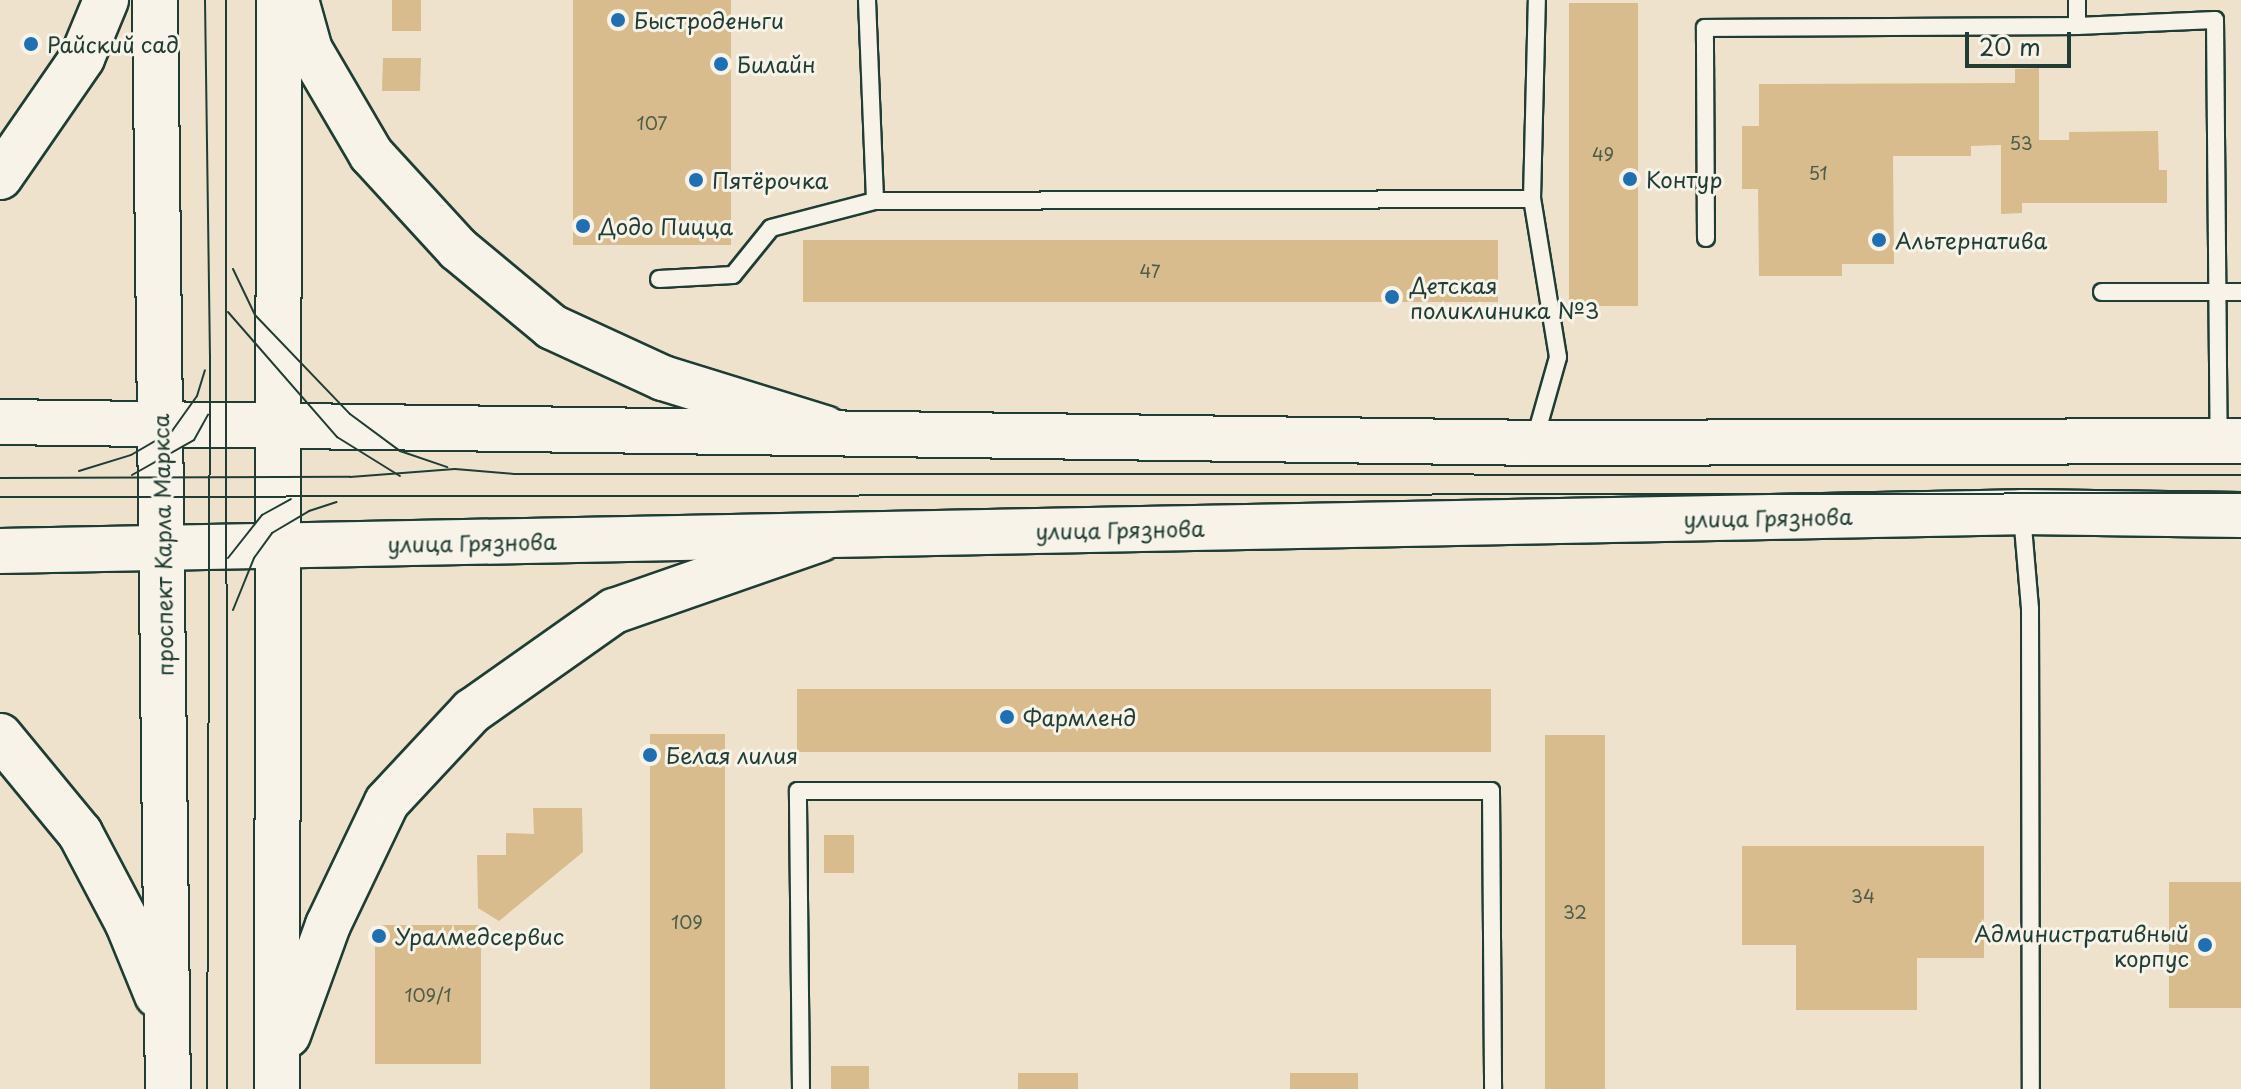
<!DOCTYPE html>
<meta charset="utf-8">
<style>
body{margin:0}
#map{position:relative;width:2241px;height:1089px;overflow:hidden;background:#eee2cd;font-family:"Playpen Sans",sans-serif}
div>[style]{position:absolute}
.building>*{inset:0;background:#d8bc8d}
.roads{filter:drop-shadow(2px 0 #1f3d34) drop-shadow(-2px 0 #1f3d34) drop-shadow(0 2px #1f3d34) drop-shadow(0 -2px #1f3d34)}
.service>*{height:16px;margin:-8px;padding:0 8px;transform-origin:8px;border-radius:8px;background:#f7f3e8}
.secondary>*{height:44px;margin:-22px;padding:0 22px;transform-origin:22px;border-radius:22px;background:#f7f3e8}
.primary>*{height:44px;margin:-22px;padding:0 22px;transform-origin:22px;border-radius:22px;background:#f7f3e8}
.tram>*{height:2px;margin:-1px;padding:0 1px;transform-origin:1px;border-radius:1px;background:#1f3d34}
.dots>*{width:22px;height:22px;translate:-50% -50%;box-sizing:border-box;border:4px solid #f7f3e8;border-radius:50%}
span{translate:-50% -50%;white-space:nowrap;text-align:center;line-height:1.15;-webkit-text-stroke:6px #f7f3e8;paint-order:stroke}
.number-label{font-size:18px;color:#4d5d4a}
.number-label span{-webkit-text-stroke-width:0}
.poi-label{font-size:22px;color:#1f3d34}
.left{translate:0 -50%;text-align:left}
.right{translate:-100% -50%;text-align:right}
.street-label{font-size:22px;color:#1f3d34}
.scale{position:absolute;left:1965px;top:32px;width:106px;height:36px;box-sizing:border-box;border:4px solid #1f3d34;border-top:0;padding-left:10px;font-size:24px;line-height:28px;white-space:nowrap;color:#1f3d34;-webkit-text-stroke:6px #f7f3e8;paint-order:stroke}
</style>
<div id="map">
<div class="building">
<div style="clip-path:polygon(392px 0,421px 0,421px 31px,392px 31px)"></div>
<div style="clip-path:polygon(573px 0,731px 0,731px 245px,573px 245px)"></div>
<div style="clip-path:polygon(1569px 3px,1638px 3px,1638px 306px,1569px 306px)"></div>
<div style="clip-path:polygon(383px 58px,421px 58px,420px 91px,382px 91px)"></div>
<div style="clip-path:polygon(2039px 68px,2039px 140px,2069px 140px,2069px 132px,2158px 131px,2159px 170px,2167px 170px,2167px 203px,2022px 203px,2022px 213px,2001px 214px,2001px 145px,1971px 146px,1971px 156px,1893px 156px,1894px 264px,1842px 264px,1842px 276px,1759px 276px,1758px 189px,1742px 189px,1742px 126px,1759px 126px,1759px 84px,2015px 83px,2015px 69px)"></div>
<div style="clip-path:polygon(803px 240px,1498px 240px,1498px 302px,803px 302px)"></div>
<div style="clip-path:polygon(797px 689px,1491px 689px,1491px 752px,797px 752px)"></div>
<div style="clip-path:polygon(650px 734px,725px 734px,725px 1089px,650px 1089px)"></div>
<div style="clip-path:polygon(1545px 735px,1605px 735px,1605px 1089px,1545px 1089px)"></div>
<div style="clip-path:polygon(533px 808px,582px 808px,583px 852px,499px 921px,478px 908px,477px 855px,506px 855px,506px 833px,534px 834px)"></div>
<div style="clip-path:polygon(824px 835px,854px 835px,854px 873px,824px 873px)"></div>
<div style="clip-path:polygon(1742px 846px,1984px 846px,1984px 958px,1917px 958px,1917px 1010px,1796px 1010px,1796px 945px,1742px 945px)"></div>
<div style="clip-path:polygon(2169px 882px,2241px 882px,2241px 1008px,2169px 1008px)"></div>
<div style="clip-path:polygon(375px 925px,481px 925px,481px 1064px,375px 1064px)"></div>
<div style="clip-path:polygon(831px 1066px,869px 1066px,869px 1089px,831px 1089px)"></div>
<div style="clip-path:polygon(1018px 1073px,1078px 1073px,1078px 1089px,1018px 1089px)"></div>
<div style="clip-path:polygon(1290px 1073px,1358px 1073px,1358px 1089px,1290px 1089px)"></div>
</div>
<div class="roads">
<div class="service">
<div style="left:867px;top:0;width:201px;rotate:87.7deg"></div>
<div style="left:2077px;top:0;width:26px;rotate:90deg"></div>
<div style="left:2077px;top:26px;width:138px;rotate:-2.5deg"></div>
<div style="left:2215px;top:20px;width:420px;rotate:89.5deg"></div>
<div style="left:1706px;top:238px;width:210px;rotate:-90.3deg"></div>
<div style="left:1705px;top:28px;width:372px;rotate:-0.3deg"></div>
<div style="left:659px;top:279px;width:74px;rotate:-3.1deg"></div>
<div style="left:733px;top:275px;width:60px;rotate:-51deg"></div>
<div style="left:771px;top:228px;width:107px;rotate:-14.6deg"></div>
<div style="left:875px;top:201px;width:657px;rotate:-0.17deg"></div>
<div style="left:2102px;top:292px;width:139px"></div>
<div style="left:1534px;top:442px;width:88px;rotate:-74.2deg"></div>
<div style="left:1558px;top:357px;width:160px;rotate:-99.3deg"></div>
<div style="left:1532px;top:199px;width:199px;rotate:-88.6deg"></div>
<div style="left:2022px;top:515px;width:94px;rotate:85.1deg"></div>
<div style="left:2030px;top:609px;width:480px;rotate:89.9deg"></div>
<div style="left:801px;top:1089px;width:298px;rotate:-90.6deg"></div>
<div style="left:798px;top:791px;width:693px"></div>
<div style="left:1491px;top:791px;width:298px;rotate:89.6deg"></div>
</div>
<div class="secondary">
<div style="left:155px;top:0;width:1089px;rotate:89.32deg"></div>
<div style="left:296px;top:0;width:52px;rotate:74.4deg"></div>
<div style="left:310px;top:50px;width:121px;rotate:59.6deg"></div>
<div style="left:371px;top:154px;width:129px;rotate:47.5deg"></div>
<div style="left:458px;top:249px;width:122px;rotate:39.7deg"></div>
<div style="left:552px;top:327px;width:122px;rotate:24.7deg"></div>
<div style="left:663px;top:378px;width:170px;rotate:17.2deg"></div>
<div style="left:0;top:177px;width:145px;rotate:-55.4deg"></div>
<div style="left:82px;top:58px;width:63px;rotate:-67.5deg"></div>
<div style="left:0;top:736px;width:126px;rotate:50.5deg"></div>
<div style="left:80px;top:833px;width:103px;rotate:62.2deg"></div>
<div style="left:128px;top:924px;width:77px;rotate:67.8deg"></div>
<div style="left:288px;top:1035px;width:117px;rotate:-70deg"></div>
<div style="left:328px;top:925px;width:136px;rotate:-64.4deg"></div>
<div style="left:387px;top:802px;width:125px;rotate:-47deg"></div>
<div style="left:472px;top:711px;width:174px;rotate:-35.2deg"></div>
<div style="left:614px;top:611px;width:219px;rotate:-19.2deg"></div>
<div style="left:277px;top:1089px;width:1089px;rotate:-89.89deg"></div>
</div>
<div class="primary">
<div style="left:0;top:422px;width:1534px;rotate:0.78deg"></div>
<div style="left:1534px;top:443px;width:707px;rotate:-0.16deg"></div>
<div style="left:0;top:551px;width:2022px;rotate:-1.1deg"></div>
<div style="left:2022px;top:512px;width:219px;rotate:0.8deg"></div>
</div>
</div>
<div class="tram">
<div style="left:205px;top:0;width:355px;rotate:89.2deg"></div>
<div style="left:210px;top:355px;width:734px;rotate:90.23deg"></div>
<div style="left:226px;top:0;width:1089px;rotate:89.95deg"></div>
<div style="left:233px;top:269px;width:51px;rotate:64.4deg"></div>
<div style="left:255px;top:315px;width:137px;rotate:46.2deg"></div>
<div style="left:350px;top:414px;width:62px;rotate:36.5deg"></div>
<div style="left:400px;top:451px;width:50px;rotate:18.8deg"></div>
<div style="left:228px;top:312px;width:166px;rotate:48.9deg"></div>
<div style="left:337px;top:437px;width:74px;rotate:31.8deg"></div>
<div style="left:79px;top:471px;width:54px;rotate:-17.1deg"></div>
<div style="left:131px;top:455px;width:48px;rotate:-30.3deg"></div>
<div style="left:172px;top:431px;width:43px;rotate:-54.5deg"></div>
<div style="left:197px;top:396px;width:27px;rotate:-73deg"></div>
<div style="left:132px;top:475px;width:71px;rotate:-29.4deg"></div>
<div style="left:194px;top:440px;width:29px;rotate:-61deg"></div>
<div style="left:0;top:478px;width:350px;rotate:-0.2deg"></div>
<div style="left:350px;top:477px;width:105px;rotate:-4.4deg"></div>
<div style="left:455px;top:469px;width:59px;rotate:4.8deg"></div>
<div style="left:514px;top:474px;width:1727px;rotate:0.03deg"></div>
<div style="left:0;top:497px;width:2241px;rotate:-0.1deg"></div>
<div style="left:228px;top:558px;width:55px;rotate:-51.7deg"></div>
<div style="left:262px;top:515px;width:33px;rotate:-29deg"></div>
<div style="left:233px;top:610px;width:56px;rotate:-68deg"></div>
<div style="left:254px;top:558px;width:31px;rotate:-54deg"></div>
<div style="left:272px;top:533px;width:43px;rotate:-30.7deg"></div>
<div style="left:309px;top:511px;width:29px;rotate:-18deg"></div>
</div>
<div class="dots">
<div style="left:618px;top:20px;background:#1f6fb2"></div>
<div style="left:31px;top:44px;background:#1f6fb2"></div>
<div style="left:721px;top:64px;background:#1f6fb2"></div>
<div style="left:1630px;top:179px;background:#1f6fb2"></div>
<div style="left:696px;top:180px;background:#1f6fb2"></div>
<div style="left:583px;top:226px;background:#1f6fb2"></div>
<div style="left:1879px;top:240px;background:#1f6fb2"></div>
<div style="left:1392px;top:297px;background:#1f6fb2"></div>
<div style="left:1007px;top:717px;background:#1f6fb2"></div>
<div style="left:650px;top:755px;background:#1f6fb2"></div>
<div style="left:379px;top:936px;background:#1f6fb2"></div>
<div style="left:2205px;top:945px;background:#1f6fb2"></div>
</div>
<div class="number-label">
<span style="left:652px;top:123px">107</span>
<span style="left:2021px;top:143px">53</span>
<span style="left:1603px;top:154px">49</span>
<span style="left:1818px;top:173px">51</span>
<span style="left:1150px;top:271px">47</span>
<span style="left:1863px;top:896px">34</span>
<span style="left:1575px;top:912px">32</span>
<span style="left:687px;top:922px">109</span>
<span style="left:428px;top:995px">109/1</span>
</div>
<div class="poi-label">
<span class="left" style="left:634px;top:20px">Быстроденьги</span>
<span class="left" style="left:47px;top:44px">Райский сад</span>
<span class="left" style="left:737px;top:64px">Билайн</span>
<span class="left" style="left:1646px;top:179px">Контур</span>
<span class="left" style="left:712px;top:180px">Пятёрочка</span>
<span class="left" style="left:599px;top:226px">Додо Пицца</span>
<span class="left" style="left:1895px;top:240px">Альтернатива</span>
<span class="left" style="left:1410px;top:297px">Детская<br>поликлиника №3</span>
<span class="left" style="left:1023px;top:717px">Фармленд</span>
<span class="left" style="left:666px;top:755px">Белая лилия</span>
<span class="right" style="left:2189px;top:945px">Административный<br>корпус</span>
<span class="left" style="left:395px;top:936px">Уралмедсервис</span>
</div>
<div class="street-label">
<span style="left:1768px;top:517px;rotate:-1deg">улица Грязнова</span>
<span style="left:1120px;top:529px;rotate:-1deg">улица Грязнова</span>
<span style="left:472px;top:542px;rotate:-1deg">улица Грязнова</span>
<span style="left:162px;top:545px;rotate:-91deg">проспект Карла Маркса</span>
</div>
<div class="scale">20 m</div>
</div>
